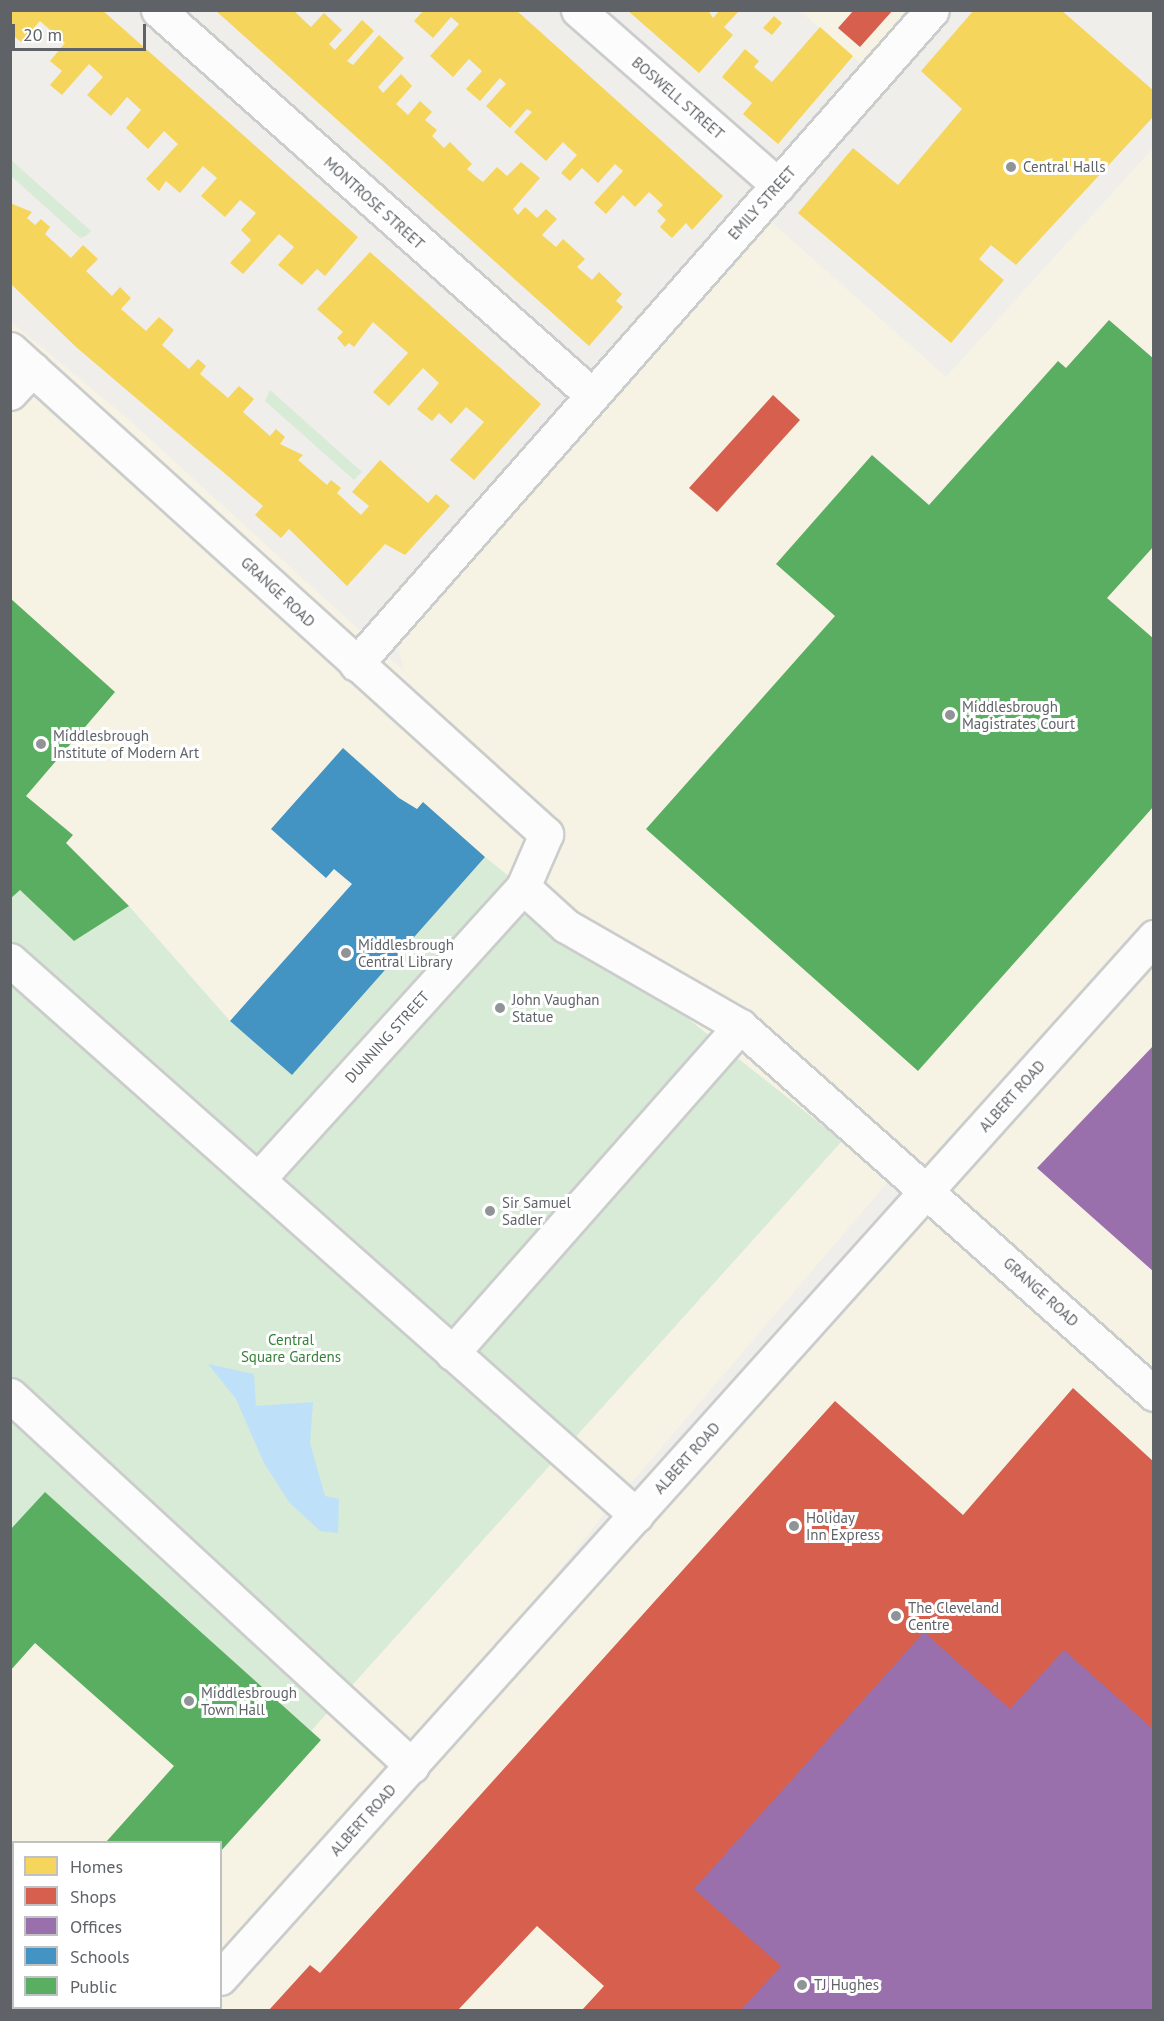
<!DOCTYPE html>
<style>
body{margin:0}
#map{position:relative;width:1164px;height:2021px;overflow:hidden;background:#efeeea;font-family:"PT Sans",sans-serif}
div>[style]{position:absolute}
.commercial>*{inset:0;background:#f7f3e4}
.green>*{inset:0;background:#d8ebd6}
.water>*{inset:0;background:#bfe0f9}
.homes>*{inset:0;background:#f6d55c}
.shops>*{inset:0;background:#d6604d}
.offices>*{inset:0;background:#9970ab}
.schools>*{inset:0;background:#4393c3}
.public>*{inset:0;background:#5aae61}
.roads{filter:drop-shadow(2px 0 #cbcccc) drop-shadow(-2px 0 #cbcccc) drop-shadow(0 2px #cbcccc) drop-shadow(0 -2px #cbcccc)}
.street>*{height:33px;margin:-16.5px;padding:0 16.5px;transform-origin:16.5px;border-radius:16.5px;background:#fdfcfc}
.dots>*{width:16px;height:16px;translate:-50% -50%;box-sizing:border-box;border:3px solid #fff;border-radius:50%}
span{translate:-50% -50%;white-space:nowrap;text-align:center;line-height:1.15;-webkit-text-stroke:6px #fff;paint-order:stroke}
.street-label{font-size:15px;color:#5f6368}
.poi-label{font-size:15px;color:#5f6368}
.left{translate:0 -50%;text-align:left}
.park-label{font-size:15px;color:#348238}
.frame{position:absolute;inset:0;border:12px solid #5f6368;pointer-events:none}
.legend{position:absolute;left:12px;top:1841px;width:210px;height:168px;box-sizing:border-box;background:#fff;border:2px solid #bfc1c3;margin:0;padding:8px 10px;list-style:none;font-size:18px;color:#5f6368}
.legend li{display:flex;align-items:center;gap:12px;height:30px}
.legend b{width:30px;border:2px solid #bfc1c3}
.scale{position:absolute;left:12px;top:24px;width:134px;height:27px;box-sizing:border-box;border:3px solid #5f6368;border-top:0;padding-left:8px;font-size:18px;line-height:21px;white-space:nowrap;color:#5f6368;-webkit-text-stroke:4px #fff;paint-order:stroke}
</style>
<div id="map">
<div class="commercial">
<div style="clip-path:polygon(800px 11px,909px 11px,860px 63px)"></div>
<div style="clip-path:polygon(evenodd,1153px 148px,1153px 2010px,11px 2010px,10px 321px,128px 419px,404px 671px,398px 647px,408px 625px,770px 221px,946px 377px,1153px 148px,909px 1157px,928px 1190px,349px 1833px,602px 1517px,909px 1157px,1153px 148px,14px 1842px,220px 1842px,220px 2008px,14px 2008px,14px 1842px)"></div>
</div>
<div class="green">
<div style="clip-path:polygon(11px 160px,91px 231px,86px 236px,80px 238px,11px 176px)"></div>
<div style="clip-path:polygon(270px 390px,362px 472px,354px 480px,265px 401px)"></div>
<div style="clip-path:polygon(485px 857px,842px 1141px,311px 1731px,45px 1492px,11px 1530px,10px 899px,20px 890px,74px 941px,129px 906px,230px 1021px,292px 1075px)"></div>
</div>
<div class="water">
<div style="clip-path:polygon(208px 1364px,254px 1374px,256px 1406px,313px 1402px,310px 1443px,325px 1496px,339px 1499px,338px 1533px,320px 1531px,289px 1502px,264px 1463px,236px 1399px)"></div>
</div>
<div class="homes">
<div style="clip-path:polygon(10px 10px,102px 10px,358px 237px,325px 276px,317px 269px,302px 285px,278px 265px,294px 247px,279px 234px,243px 274px,230px 263px,251px 240px,241px 230px,256px 213px,240px 200px,225px 217px,201px 196px,217px 178px,203px 166px,180px 193px,166px 181px,159px 191px,146px 179px,178px 144px,164px 131px,148px 149px,126px 128px,141px 110px,127px 97px,111px 116px,87px 95px,103px 77px,89px 64px,62px 95px,50px 85px,62px 71px,50px 61px,65px 43px,40px 21px,21px 42px,10px 33px)"></div>
<div style="clip-path:polygon(215px 10px,293px 10px,311px 27px,324px 13px,342px 30px,329px 44px,335px 50px,362px 20px,374px 31px,347px 61px,353px 65px,379px 35px,404px 58px,378px 87px,383px 93px,401px 74px,412px 86px,396px 104px,408px 115px,420px 101px,432px 112px,425px 120px,437px 130px,432px 136px,444px 148px,450px 142px,472px 164px,467px 169px,475px 176px,483px 182px,497px 167px,507px 176px,521px 162px,540px 178px,513px 209px,518px 215px,525px 207px,537px 218px,546px 209px,557px 219px,542px 235px,556px 247px,563px 239px,585px 259px,577px 267px,592px 280px,599px 272px,622px 294px,616px 301px,623px 307px,589px 346px)"></div>
<div style="clip-path:polygon(424px 10px,516px 10px,723px 196px,692px 230px,686px 223px,672px 238px,660px 227px,666px 220px,657px 211px,663px 205px,649px 192px,635px 207px,623px 195px,606px 214px,594px 203px,623px 171px,615px 164px,598px 183px,582px 168px,570px 181px,561px 173px,577px 155px,568px 147px,563px 142px,546px 161px,514px 132px,532px 112px,527px 109px,510px 128px,486px 106px,506px 84px,500px 78px,480px 101px,466px 89px,482px 71px,469px 59px,453px 77px,430px 56px,459px 24px,451px 17px,433px 38px,414px 21px)"></div>
<div style="clip-path:polygon(627px 10px,708px 10px,713px 18px,720px 10px,740px 10px,724px 27px,733px 35px,699px 73px)"></div>
<div style="clip-path:polygon(974px 10px,1061px 10px,1154px 91px,1154px 116px,1016px 265px,991px 245px,979px 259px,1004px 280px,951px 343px,798px 213px,853px 148px,898px 185px,962px 109px,921px 71px)"></div>
<div style="clip-path:polygon(774px 16px,782px 23px,772px 35px,763px 28px)"></div>
<div style="clip-path:polygon(820px 27px,853px 56px,778px 144px,743px 114px,752px 103px,722px 77px,745px 49px,759px 61px,754px 67px,772px 82px)"></div>
<div style="clip-path:polygon(10px 203px,32px 212px,27px 218px,35px 225px,41px 219px,50px 227px,45px 234px,71px 258px,83px 245px,98px 259px,86px 271px,112px 296px,120px 287px,131px 298px,121px 309px,146px 331px,159px 317px,174px 330px,162px 345px,189px 369px,198px 359px,206px 366px,200px 374px,228px 398px,239px 386px,254px 399px,243px 412px,270px 436px,276px 429px,285px 437px,280px 444px,303px 455px,298px 460px,327px 485px,331px 480px,341px 488px,337px 493px,361px 515px,369px 506px,352px 492px,380px 460px,428px 503px,436px 494px,450px 506px,405px 555px,385px 544px,347px 586px,289px 529px,281px 538px,255px 515px,263px 506px,76px 347px,10px 283px)"></div>
<div style="clip-path:polygon(370px 252px,541px 404px,474px 480px,450px 460px,484px 422px,466px 407px,451px 424px,439px 413px,432px 421px,417px 409px,439px 383px,423px 368px,389px 406px,373px 392px,408px 353px,373px 322px,354px 347px,349px 343px,345px 347px,337px 338px,343px 332px,317px 309px)"></div>
</div>
<div class="shops">
<div style="clip-path:polygon(854px 10px,893px 10px,860px 47px,838px 28px)"></div>
<div style="clip-path:polygon(773px 395px,800px 420px,717px 512px,689px 488px)"></div>
<div style="clip-path:polygon(1073px 1388px,1154px 1462px,1154px 2010px,582px 2010px,604px 1986px,537px 1926px,458px 2010px,269px 2010px,310px 1965px,320px 1973px,835px 1401px,963px 1515px)"></div>
</div>
<div class="offices">
<div style="clip-path:polygon(1154px 1045px,1154px 1272px,1037px 1168px)"></div>
<div style="clip-path:polygon(924px 1632px,1010px 1709px,1064px 1650px,1154px 1730px,1154px 2010px,741px 2010px,781px 1966px,694px 1889px)"></div>
</div>
<div class="schools">
<div style="clip-path:polygon(343px 748px,399px 798px,417px 809px,423px 802px,485px 857px,292px 1075px,230px 1021px,352px 884px,334px 869px,326px 878px,271px 829px)"></div>
</div>
<div class="public">
<div style="clip-path:polygon(1109px 320px,1154px 359px,1154px 546px,1107px 598px,1154px 639px,1154px 806px,918px 1071px,646px 829px,835px 616px,776px 564px,872px 455px,929px 505px,1058px 361px,1066px 368px)"></div>
<div style="clip-path:polygon(10px 598px,115px 692px,26px 796px,73px 835px,66px 843px,129px 906px,74px 941px,20px 890px,10px 899px)"></div>
<div style="clip-path:polygon(45px 1492px,321px 1740px,220px 1852px,220px 1842px,106px 1842px,174px 1766px,35px 1643px,10px 1671px,10px 1530px)"></div>
<div style="clip-path:polygon(10px 1880px,14px 2008px,78px 2010px,10px 2010px)"></div>
</div>
<div class="roads">
<div class="street">
<div style="left:158px;top:10px;width:580px;rotate:41.58deg"></div>
<div style="left:578px;top:10px;width:266px;rotate:41.2deg"></div>
<div style="left:10px;top:349px;width:723px;rotate:42.14deg"></div>
<div style="left:546px;top:834px;width:58px;rotate:113.5deg"></div>
<div style="left:523px;top:887px;width:391px;rotate:132.2deg"></div>
<div style="left:10px;top:393px;width:33px;rotate:-47deg"></div>
<div style="left:356px;top:664px;width:871px;rotate:-48.63deg"></div>
<div style="left:523px;top:887px;width:58px;rotate:42.2deg"></div>
<div style="left:566px;top:926px;width:201px;rotate:29.9deg"></div>
<div style="left:740px;top:1026px;width:554px;rotate:41.63deg"></div>
<div style="left:10px;top:960px;width:837px;rotate:41.56deg"></div>
<div style="left:452px;top:1353px;width:436px;rotate:-48.6deg"></div>
<div style="left:10px;top:1395px;width:547px;rotate:42.7deg"></div>
<div style="left:220px;top:1978px;width:1399px;rotate:-48.1deg"></div>
<div style="left:192px;top:2010px;width:4px;rotate:-34deg"></div>
</div>
</div>
<div class="dots">
<div style="left:1011px;top:167px;background:#919496"></div>
<div style="left:950px;top:715px;background:#919496"></div>
<div style="left:41px;top:744px;background:#919496"></div>
<div style="left:346px;top:953px;background:#919496"></div>
<div style="left:500px;top:1008px;background:#919496"></div>
<div style="left:490px;top:1211px;background:#919496"></div>
<div style="left:794px;top:1526px;background:#919496"></div>
<div style="left:896px;top:1616px;background:#919496"></div>
<div style="left:189px;top:1701px;background:#919496"></div>
<div style="left:802px;top:1985px;background:#919496"></div>
</div>
<div class="street-label">
<span style="left:678px;top:98px;rotate:41deg">BOSWELL STREET</span>
<span style="left:374px;top:203px;rotate:42deg">MONTROSE STREET</span>
<span style="left:762px;top:203px;rotate:-48deg">EMILY STREET</span>
<span style="left:278px;top:592px;rotate:43deg">GRANGE ROAD</span>
<span style="left:387px;top:1037px;rotate:-48deg">DUNNING STREET</span>
<span style="left:1012px;top:1096px;rotate:-48deg">ALBERT ROAD</span>
<span style="left:1041px;top:1292px;rotate:42deg">GRANGE ROAD</span>
<span style="left:687px;top:1458px;rotate:-48deg">ALBERT ROAD</span>
<span style="left:363px;top:1820px;rotate:-48deg">ALBERT ROAD</span>
</div>
<div class="poi-label">
<span class="left" style="left:1023px;top:167px">Central Halls</span>
<span class="left" style="left:962px;top:715px">Middlesbrough<br>Magistrates Court</span>
<span class="left" style="left:53px;top:744px">Middlesbrough<br>Institute of Modern Art</span>
<span class="left" style="left:358px;top:953px">Middlesbrough<br>Central Library</span>
<span class="left" style="left:512px;top:1008px">John Vaughan<br>Statue</span>
<span class="left" style="left:502px;top:1211px">Sir Samuel<br>Sadler</span>
<span class="left" style="left:806px;top:1526px">Holiday<br>Inn Express</span>
<span class="left" style="left:908px;top:1616px">The Cleveland<br>Centre</span>
<span class="left" style="left:201px;top:1701px">Middlesbrough<br>Town Hall</span>
<span class="left" style="left:814px;top:1985px">TJ Hughes</span>
</div>
<div class="park-label">
<span style="left:291px;top:1348px">Central<br>Square Gardens</span>
</div>
<div class="frame"></div>
<ul class="legend">
<li><b style="height:16px;background:#f6d55c"></b>Homes</li>
<li><b style="height:16px;background:#d6604d"></b>Shops</li>
<li><b style="height:16px;background:#9970ab"></b>Offices</li>
<li><b style="height:16px;background:#4393c3"></b>Schools</li>
<li><b style="height:16px;background:#5aae61"></b>Public</li>
</ul>
<div class="scale">20 m</div>
</div>
